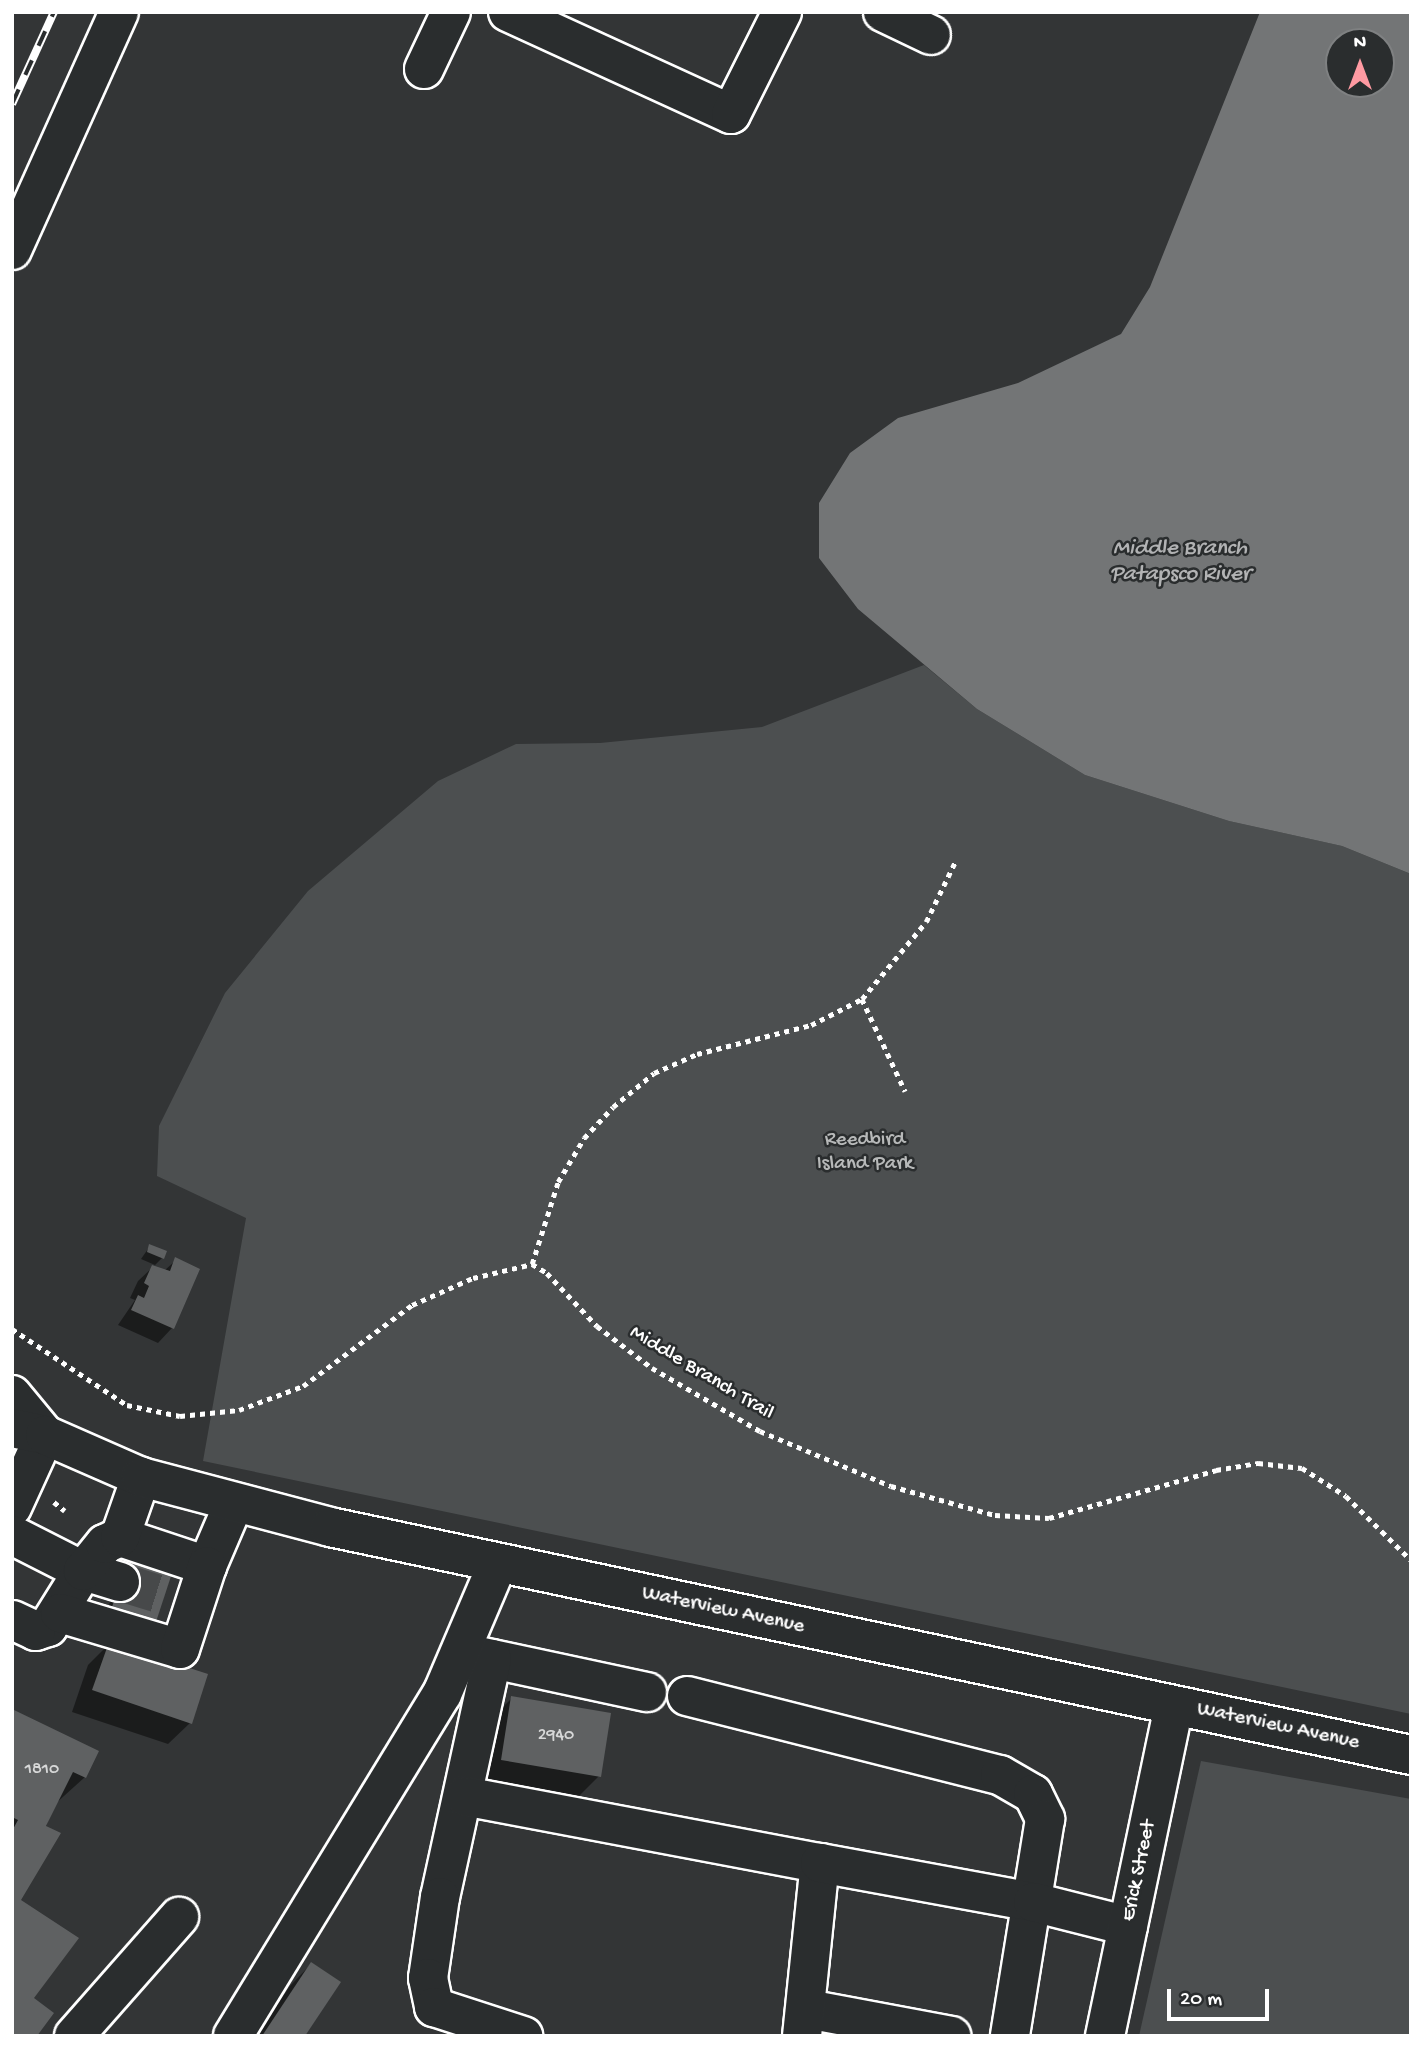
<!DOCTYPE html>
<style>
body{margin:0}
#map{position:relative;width:1423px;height:2048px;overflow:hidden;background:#333536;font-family:"Gochi Hand",sans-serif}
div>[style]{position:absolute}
.green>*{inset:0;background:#4c4f50}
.water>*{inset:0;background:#737576}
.shadow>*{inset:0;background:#0007}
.building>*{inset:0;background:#5f6162}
.minor-tunnel>*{height:38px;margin-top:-19px;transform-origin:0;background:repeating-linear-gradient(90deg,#47494a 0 38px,transparent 0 57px)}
.path>*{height:4.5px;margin-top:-2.25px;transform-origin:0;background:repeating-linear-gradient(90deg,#fff 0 5px,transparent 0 10px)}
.roads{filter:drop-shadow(2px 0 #fff) drop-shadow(-2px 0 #fff) drop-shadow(0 2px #fff) drop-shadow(0 -2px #fff)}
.minor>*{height:38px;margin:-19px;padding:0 19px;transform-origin:19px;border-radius:19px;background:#2a2d2e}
.major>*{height:38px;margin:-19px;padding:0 19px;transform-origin:19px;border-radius:19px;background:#2a2d2e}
.rail>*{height:8px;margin-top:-4px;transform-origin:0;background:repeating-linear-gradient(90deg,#2a2d2e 0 16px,#fff 0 32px);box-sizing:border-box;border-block:2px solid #fff}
span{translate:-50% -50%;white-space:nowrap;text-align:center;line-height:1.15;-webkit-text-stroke:5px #2a2d2e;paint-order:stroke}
.number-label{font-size:18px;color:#d7d8d8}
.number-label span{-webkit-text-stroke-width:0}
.park-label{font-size:21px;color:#b7b9b9}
.street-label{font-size:21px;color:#fff}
.water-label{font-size:23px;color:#b2b3b4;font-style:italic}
.frame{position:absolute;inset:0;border:14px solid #fff;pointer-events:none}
.north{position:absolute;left:1325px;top:28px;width:70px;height:70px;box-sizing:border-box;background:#2a2d2e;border:2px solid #7f8182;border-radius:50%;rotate:0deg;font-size:19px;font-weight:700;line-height:28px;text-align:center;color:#fff}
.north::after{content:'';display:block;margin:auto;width:24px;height:32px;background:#ff9aa2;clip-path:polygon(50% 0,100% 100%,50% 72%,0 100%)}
.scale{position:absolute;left:1167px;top:1989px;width:102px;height:32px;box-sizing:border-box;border:4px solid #fff;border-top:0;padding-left:9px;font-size:21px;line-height:24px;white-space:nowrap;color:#fff;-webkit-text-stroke:5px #2a2d2e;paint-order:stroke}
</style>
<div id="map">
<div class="green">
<div style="clip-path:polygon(924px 665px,977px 709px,1085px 775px,1229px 821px,1342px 846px,1411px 874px,1411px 1714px,203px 1461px,246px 1218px,157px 1176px,159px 1126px,225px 993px,308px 891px,438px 781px,516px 744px,600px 743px,762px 727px)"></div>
<div style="clip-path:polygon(1201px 1761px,1411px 1799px,1411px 2036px,1139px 2036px)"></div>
</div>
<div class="water">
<div style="clip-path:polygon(evenodd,1260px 12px,1411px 12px,1411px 874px,1342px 846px,1229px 821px,1085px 775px,977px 709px,858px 609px,819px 558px,819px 503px,850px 453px,898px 418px,1018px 383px,1121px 334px,1150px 287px,1260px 12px,1339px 42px,1381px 42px,1381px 84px,1339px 84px,1339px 42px)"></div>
</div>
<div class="shadow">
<div style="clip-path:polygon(150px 1246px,162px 1258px,153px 1267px,164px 1271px,176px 1260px,198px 1270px,172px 1328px,158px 1343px,118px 1325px,135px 1300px,130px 1298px,138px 1281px,155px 1265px,141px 1259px)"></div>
<div style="clip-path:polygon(131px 1552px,173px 1565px,102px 1626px,124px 1559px)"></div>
<div style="clip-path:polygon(109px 1644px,190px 1723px,168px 1744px,72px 1712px,88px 1665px)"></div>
<div style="clip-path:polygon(512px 1698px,599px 1776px,577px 1798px,480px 1781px,490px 1720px)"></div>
<div style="clip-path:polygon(14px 1712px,85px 1777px,54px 1805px,18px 1901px,31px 1999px,12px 2036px)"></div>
<div style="clip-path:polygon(311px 1964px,303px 2036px,256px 2036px,290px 1986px)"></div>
</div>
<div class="building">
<div style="clip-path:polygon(149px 1244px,167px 1251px,164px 1259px,147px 1252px)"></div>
<div style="clip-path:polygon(175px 1257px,200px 1269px,174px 1329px,131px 1310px,138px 1295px,144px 1298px,149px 1286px,144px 1283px,152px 1265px,170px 1271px)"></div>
<div style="clip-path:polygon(130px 1550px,175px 1564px,152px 1634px,108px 1620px)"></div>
<div style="clip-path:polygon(109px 1642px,208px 1674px,192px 1724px,92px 1690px)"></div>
<div style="clip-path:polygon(511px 1696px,611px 1713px,601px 1777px,501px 1760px)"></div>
<div style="clip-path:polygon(14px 1710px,99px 1751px,86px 1778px,73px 1772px,46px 1826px,61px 1833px,21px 1900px,79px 1938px,34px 1998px,54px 2013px,37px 2036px,12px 2036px,12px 1831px,18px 1820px,12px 1817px)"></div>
<div style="clip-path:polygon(311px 1962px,341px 1982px,305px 2036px,262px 2036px)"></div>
</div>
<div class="minor-tunnel">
<div style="left:120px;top:1582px;width:47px;rotate:17.3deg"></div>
</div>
<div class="path">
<div style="left:862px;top:999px;width:102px;rotate:64.9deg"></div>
<div style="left:532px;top:1264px;width:86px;rotate:-72.4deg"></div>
<div style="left:558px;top:1182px;width:51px;rotate:-59.4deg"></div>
<div style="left:584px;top:1138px;width:42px;rotate:-46.9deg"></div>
<div style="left:613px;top:1107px;width:53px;rotate:-39.7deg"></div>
<div style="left:654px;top:1073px;width:47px;rotate:-23.8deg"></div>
<div style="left:697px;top:1054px;width:118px;rotate:-14.3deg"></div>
<div style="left:811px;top:1025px;width:57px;rotate:-27deg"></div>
<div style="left:862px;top:999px;width:100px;rotate:-50.3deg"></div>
<div style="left:926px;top:922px;width:67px;rotate:-64.2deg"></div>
<div style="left:12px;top:1329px;width:138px;rotate:33.5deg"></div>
<div style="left:127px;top:1405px;width:54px;rotate:11.7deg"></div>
<div style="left:180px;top:1416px;width:59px;rotate:-5.8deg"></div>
<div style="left:239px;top:1410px;width:68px;rotate:-20.6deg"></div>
<div style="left:303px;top:1386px;width:136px;rotate:-36.6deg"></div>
<div style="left:412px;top:1305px;width:67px;rotate:-23.9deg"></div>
<div style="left:473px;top:1278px;width:61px;rotate:-13.3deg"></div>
<div style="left:532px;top:1264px;width:17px;rotate:31deg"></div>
<div style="left:547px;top:1273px;width:73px;rotate:46.7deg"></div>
<div style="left:597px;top:1326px;width:69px;rotate:37.4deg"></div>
<div style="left:652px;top:1368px;width:125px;rotate:30.3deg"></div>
<div style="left:760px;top:1431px;width:142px;rotate:22.8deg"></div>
<div style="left:891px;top:1486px;width:108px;rotate:15.6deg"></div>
<div style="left:995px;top:1515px;width:54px;rotate:3.2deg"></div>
<div style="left:1049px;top:1518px;width:174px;rotate:-16deg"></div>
<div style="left:1216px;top:1470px;width:43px;rotate:-9.5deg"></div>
<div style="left:1258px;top:1463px;width:44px;rotate:6.5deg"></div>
<div style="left:1302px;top:1468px;width:52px;rotate:32.5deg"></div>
<div style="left:1346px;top:1496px;width:91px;rotate:44.6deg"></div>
<div style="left:54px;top:1502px;width:14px;rotate:39deg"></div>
</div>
<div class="roads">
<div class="minor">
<div style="left:508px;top:12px;width:245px;rotate:24.6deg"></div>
<div style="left:731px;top:114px;width:114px;rotate:-63.4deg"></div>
<div style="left:883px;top:12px;width:53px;rotate:25.6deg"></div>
<div style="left:424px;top:69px;width:63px;rotate:-64.7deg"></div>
<div style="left:12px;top:250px;width:261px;rotate:-65.8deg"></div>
<div style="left:12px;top:1507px;width:79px;rotate:-65.4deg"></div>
<div style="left:12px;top:1535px;width:80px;rotate:26.9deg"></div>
<div style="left:83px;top:1571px;width:66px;rotate:122deg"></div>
<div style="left:48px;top:1627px;width:13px;rotate:162deg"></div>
<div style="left:36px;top:1631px;width:26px;rotate:-155deg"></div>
<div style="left:120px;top:1537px;width:92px;rotate:18.4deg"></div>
<div style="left:207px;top:1566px;width:69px;rotate:-66.8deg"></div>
<div style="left:120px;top:1582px;width:39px;rotate:-163deg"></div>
<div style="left:83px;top:1571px;width:35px;rotate:-51deg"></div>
<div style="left:105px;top:1544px;width:17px;rotate:-25deg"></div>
<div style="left:120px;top:1537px;width:64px;rotate:-70.7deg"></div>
<div style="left:60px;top:1613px;width:125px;rotate:16.7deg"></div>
<div style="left:180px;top:1649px;width:87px;rotate:-72deg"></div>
<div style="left:469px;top:1654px;width:182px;rotate:12.1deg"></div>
<div style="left:492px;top:1659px;width:244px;rotate:102.3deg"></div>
<div style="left:440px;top:1897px;width:82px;rotate:98.4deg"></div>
<div style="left:428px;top:1978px;width:30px;rotate:78deg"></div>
<div style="left:434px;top:2007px;width:94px;rotate:18deg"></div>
<div style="left:687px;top:1696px;width:323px;rotate:14.2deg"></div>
<div style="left:1000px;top:1775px;width:38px;rotate:30deg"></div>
<div style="left:1033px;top:1794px;width:28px;rotate:64deg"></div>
<div style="left:1045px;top:1819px;width:220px;rotate:99.2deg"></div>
<div style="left:464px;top:1796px;width:362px;rotate:10.7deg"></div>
<div style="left:807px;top:2009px;width:147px;rotate:10.6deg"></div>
<div style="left:74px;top:2036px;width:159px;rotate:-48.6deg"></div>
<div style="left:233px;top:2036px;width:401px;rotate:-58.6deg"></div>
<div style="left:442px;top:1694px;width:142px;rotate:-66.9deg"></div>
<div style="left:802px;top:2036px;width:174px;rotate:-84.1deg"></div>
<div style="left:820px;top:1863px;width:217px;rotate:10.4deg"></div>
<div style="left:1033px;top:1902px;width:98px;rotate:14.2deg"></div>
<div style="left:1105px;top:2036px;width:337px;rotate:-78.2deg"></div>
</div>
<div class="major">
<div style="left:12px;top:1395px;width:52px;rotate:50.5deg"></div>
<div style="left:12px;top:1428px;width:34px;rotate:12deg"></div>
<div style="left:45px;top:1435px;width:105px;rotate:23.6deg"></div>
<div style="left:141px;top:1477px;width:196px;rotate:14.8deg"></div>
<div style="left:330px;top:1527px;width:1105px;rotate:11.91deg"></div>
</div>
</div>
<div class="rail">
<div style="left:12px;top:104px;width:101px;rotate:-65.5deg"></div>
</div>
<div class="number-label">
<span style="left:556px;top:1736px">2940</span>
<span style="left:42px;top:1770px">1810</span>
</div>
<div class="park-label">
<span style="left:865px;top:1153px">Reedbird<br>Island Park</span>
</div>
<div class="street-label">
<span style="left:701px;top:1374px;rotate:31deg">Middle Branch Trail</span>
<span style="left:723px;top:1611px;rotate:12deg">Waterview Avenue</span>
<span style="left:1278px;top:1727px;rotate:12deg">Waterview Avenue</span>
<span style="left:1140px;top:1871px;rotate:-78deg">Erick Street</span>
</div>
<div class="water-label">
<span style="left:1180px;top:562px">Middle Branch<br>Patapsco River</span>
</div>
<div class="frame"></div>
<div class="north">N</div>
<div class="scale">20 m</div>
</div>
